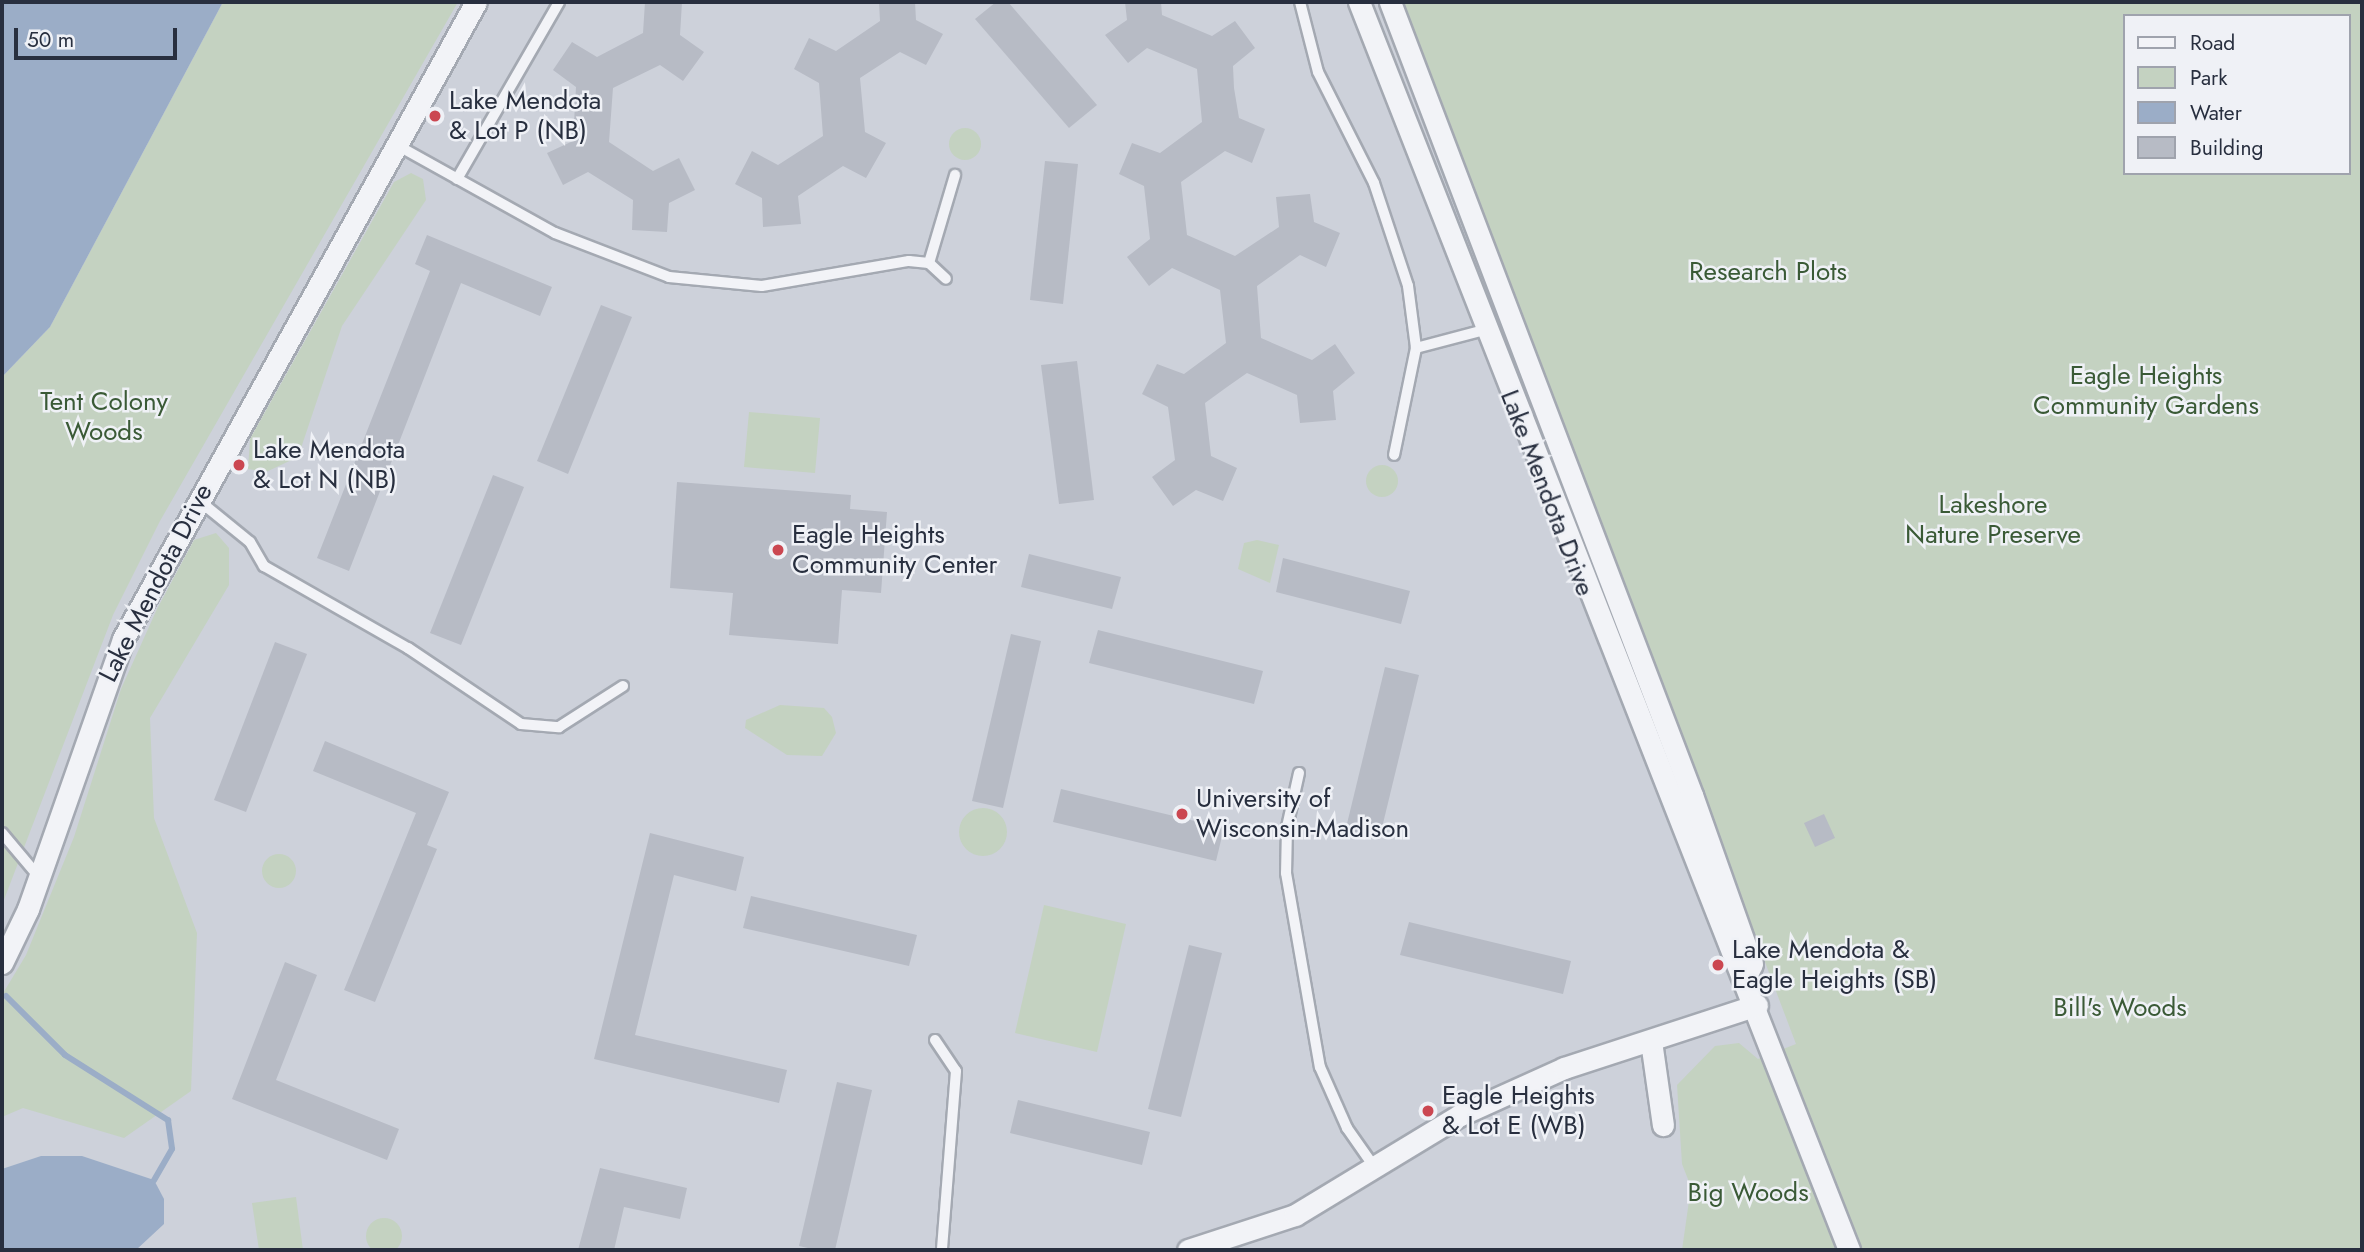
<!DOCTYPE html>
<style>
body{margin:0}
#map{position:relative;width:2364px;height:1252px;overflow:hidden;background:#dfe2e8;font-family:Jost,sans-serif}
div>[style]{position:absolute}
.built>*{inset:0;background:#cdd1da}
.green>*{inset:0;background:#c4d2c1}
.round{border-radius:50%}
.water>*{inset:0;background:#9badc7}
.stream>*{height:6px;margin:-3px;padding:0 3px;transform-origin:3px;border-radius:3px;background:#9badc7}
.building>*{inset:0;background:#b7bbc5}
.roads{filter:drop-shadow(2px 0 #a4a9b2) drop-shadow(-2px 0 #a4a9b2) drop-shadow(0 2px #a4a9b2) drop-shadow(0 -2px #a4a9b2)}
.service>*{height:10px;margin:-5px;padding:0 5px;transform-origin:5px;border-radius:5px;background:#f2f3f7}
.minor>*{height:21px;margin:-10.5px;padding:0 10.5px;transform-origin:10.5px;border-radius:10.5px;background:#f2f3f7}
.dots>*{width:19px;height:19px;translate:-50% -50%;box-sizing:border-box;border:4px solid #eff1f6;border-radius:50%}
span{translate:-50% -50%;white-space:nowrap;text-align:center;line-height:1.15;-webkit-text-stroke:5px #eff1f6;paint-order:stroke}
.poi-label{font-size:26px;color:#282f3f}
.left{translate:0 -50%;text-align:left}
.park-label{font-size:26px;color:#3a5a36}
.street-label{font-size:26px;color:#282f3f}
.frame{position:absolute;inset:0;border:4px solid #282f3f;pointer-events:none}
.legend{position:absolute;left:2123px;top:14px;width:228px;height:161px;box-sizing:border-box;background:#eff1f6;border:2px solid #9fa3ad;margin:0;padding:9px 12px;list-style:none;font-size:21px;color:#282f3f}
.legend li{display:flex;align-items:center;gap:14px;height:35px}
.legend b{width:35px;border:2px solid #9fa3ad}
.scale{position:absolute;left:14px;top:28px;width:163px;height:32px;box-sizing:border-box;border:4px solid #282f3f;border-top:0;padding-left:9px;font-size:21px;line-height:24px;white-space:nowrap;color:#282f3f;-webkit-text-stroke:5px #eff1f6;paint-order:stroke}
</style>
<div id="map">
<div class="built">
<div style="clip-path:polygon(evenodd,223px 2px,2362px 2px,2362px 1250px,2px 1250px,2px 377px,50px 327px,223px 2px,2124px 16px,2348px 16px,2348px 173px,2124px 173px,2124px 16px)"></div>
</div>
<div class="green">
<div style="clip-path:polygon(223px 2px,458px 2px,160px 521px,113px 615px,2px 905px,2px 377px,50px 327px)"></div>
<div style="clip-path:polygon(evenodd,1402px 2px,2362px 2px,2362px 1250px,1682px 1250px,1691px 1187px,1682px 1164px,1677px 1085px,1715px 1046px,1739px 1043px,1758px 1059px,1796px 1044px,1402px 2px,2124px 16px,2348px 16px,2348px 173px,2124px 173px,2124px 16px)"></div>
<div class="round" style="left:949px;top:128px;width:32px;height:32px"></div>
<div style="clip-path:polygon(411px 173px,423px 179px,426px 200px,342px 326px,298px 457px,266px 472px,248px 469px,250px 439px,394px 182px)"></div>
<div style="clip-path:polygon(749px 412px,820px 418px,815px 473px,744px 467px)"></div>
<div class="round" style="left:1366px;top:465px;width:32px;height:32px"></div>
<div style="clip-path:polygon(216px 533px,229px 548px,229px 585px,150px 718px,154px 818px,197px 933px,191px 1091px,124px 1138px,23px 1108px,2px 1117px,2px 995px,26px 955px,74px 837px,121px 689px,157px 609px,194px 540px)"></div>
<div style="clip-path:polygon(1257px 540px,1279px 545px,1270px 583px,1238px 569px,1244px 543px)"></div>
<div style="clip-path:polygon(780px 705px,824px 708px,832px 717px,836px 733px,822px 756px,787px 755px,745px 728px,746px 720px)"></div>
<div class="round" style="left:959px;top:808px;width:48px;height:48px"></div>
<div class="round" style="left:262px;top:854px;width:34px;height:34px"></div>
<div style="clip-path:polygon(1044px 905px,1126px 924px,1097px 1052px,1015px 1033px)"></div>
<div style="clip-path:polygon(296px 1197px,303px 1250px,259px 1250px,252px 1203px)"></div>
<div class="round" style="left:366px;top:1218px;width:36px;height:36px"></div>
</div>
<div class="water">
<div style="clip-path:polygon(2px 2px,223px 2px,50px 327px,2px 377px)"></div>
<div style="clip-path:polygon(41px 1156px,82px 1156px,154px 1180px,164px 1199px,164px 1224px,136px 1250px,2px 1250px,2px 1169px)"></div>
</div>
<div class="stream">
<div style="left:6px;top:996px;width:83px;rotate:45deg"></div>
<div style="left:65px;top:1055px;width:122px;rotate:32.3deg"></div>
<div style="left:168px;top:1120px;width:29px;rotate:82deg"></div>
<div style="left:172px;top:1149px;width:36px;rotate:120deg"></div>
</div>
<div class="building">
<div style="clip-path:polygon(645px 2px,682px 2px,680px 35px,704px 52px,683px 81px,660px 65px,613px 88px,609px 142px,653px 171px,679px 158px,695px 190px,669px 203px,667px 232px,632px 230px,633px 200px,588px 172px,563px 185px,547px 153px,573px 141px,576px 87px,553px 70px,572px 42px,597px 57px,643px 33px)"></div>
<div style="clip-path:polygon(879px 2px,915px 2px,916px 20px,943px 34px,926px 65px,900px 52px,860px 78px,865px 132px,886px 143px,866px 178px,843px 166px,798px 196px,801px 224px,763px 227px,762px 198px,735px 184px,752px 151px,778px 165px,823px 136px,819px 83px,794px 69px,809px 38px,836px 51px,880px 21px)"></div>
<div style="clip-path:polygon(996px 2px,1008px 2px,1097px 105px,1069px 128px,975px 19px)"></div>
<div style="clip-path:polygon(1125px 2px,1161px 2px,1162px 15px,1212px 36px,1235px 21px,1255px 48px,1233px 66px,1234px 88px,1239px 118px,1265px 129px,1252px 163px,1225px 151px,1181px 182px,1187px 235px,1235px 256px,1279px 227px,1276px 197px,1310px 194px,1314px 222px,1340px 233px,1326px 267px,1300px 255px,1257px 286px,1261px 338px,1312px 360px,1335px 344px,1355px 373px,1333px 391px,1336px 420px,1300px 423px,1297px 395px,1247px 373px,1227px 387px,1205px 403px,1211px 456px,1237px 468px,1223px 501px,1196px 490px,1173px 506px,1152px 477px,1175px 460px,1168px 407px,1142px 394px,1157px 364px,1184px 374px,1226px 343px,1220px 290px,1172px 268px,1149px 286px,1127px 257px,1150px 239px,1144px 186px,1119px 174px,1132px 143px,1160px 153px,1202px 122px,1197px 69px,1147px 48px,1128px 63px,1105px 35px,1127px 20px)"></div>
<div style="clip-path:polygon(1045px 161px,1078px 164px,1063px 304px,1030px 300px)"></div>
<div style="clip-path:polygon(427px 235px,552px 287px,540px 316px,461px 283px,349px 571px,317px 558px,430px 271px,415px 264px)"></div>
<div style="clip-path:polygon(601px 305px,632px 317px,568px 474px,537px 461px)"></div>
<div style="clip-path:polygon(1077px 361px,1094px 500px,1059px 504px,1041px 365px)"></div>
<div style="clip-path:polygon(493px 475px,524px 487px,461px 645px,430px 633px)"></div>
<div style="clip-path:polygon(677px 482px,851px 495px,850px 509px,887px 512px,881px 593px,842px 590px,838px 644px,729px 635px,733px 593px,670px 588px)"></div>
<div style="clip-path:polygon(1029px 554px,1121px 577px,1112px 609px,1021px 587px)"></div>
<div style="clip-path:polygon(1283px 558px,1410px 591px,1401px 624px,1276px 592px)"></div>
<div style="clip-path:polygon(1098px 630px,1263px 671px,1254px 704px,1089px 663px)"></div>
<div style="clip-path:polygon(1011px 634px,1041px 641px,1003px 808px,972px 801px)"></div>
<div style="clip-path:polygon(275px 642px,307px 654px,246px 812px,214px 800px)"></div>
<div style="clip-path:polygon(1385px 667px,1419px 675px,1379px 840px,1345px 832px)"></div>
<div style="clip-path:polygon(325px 741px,449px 792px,427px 845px,437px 849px,375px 1002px,344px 990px,416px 813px,313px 771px)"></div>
<div style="clip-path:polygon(1061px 789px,1224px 828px,1216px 861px,1053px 822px)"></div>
<div style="clip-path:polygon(1824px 814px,1835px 838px,1815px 847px,1804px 823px)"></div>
<div style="clip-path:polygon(650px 833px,744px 857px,736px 891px,674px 875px,635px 1035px,787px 1070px,779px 1103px,594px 1059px)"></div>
<div style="clip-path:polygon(751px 896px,917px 935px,909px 966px,743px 928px)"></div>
<div style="clip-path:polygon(1409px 922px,1571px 961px,1563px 994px,1400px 955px)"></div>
<div style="clip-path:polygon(1189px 945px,1222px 953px,1181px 1117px,1148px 1109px)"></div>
<div style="clip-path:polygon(285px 962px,317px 975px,276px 1080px,399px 1129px,387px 1160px,232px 1099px)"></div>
<div style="clip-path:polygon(837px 1082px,872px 1090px,835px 1250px,817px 1250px,799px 1246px)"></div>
<div style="clip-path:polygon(1018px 1100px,1150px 1132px,1142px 1165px,1010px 1133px)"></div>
<div style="clip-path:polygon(600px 1168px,687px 1188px,680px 1219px,624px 1207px,614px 1250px,578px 1250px)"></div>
</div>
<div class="roads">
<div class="service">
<div style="left:1300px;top:2px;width:72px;rotate:75.6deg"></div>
<div style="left:1318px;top:72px;width:124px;rotate:63.2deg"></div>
<div style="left:1374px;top:183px;width:108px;rotate:71.7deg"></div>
<div style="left:1408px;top:286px;width:63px;rotate:82.6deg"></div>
<div style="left:1416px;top:348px;width:109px;rotate:101.6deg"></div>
<div style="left:395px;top:144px;width:183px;rotate:29.1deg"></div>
<div style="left:555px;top:233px;width:122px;rotate:21.1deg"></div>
<div style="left:669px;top:277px;width:93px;rotate:5.5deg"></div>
<div style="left:762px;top:286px;width:149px;rotate:-9.7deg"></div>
<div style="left:909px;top:261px;width:20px;rotate:6deg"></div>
<div style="left:929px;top:263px;width:23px;rotate:43deg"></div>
<div style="left:457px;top:179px;width:204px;rotate:-60deg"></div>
<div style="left:929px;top:263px;width:92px;rotate:-73.5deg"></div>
<div style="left:1416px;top:348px;width:70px;rotate:-14.8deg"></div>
<div style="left:197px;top:499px;width:68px;rotate:39.1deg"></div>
<div style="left:250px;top:542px;width:28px;rotate:60deg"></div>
<div style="left:264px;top:566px;width:166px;rotate:29.7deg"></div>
<div style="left:408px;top:648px;width:136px;rotate:33.9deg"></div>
<div style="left:521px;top:724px;width:38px;rotate:5deg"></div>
<div style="left:559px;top:727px;width:76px;rotate:-32.6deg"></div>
<div style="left:1299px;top:773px;width:55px;rotate:102.5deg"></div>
<div style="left:1287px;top:827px;width:46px;rotate:91.2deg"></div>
<div style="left:1286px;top:873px;width:197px;rotate:80.1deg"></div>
<div style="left:1320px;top:1067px;width:67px;rotate:66.1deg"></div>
<div style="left:1347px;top:1128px;width:49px;rotate:55deg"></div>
<div style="left:2px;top:833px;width:57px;rotate:49.9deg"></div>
<div style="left:935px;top:1040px;width:37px;rotate:56deg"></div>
<div style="left:956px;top:1071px;width:180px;rotate:94.5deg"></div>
</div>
<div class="minor">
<div style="left:1359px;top:2px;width:1341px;rotate:68.56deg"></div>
<div style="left:1390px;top:2px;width:849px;rotate:69.15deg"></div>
<div style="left:1692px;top:795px;width:179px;rotate:70.5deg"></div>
<div style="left:1752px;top:964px;width:13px;rotate:117deg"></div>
<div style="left:2px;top:963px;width:60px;rotate:-64.3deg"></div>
<div style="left:28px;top:909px;width:286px;rotate:-70.6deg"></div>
<div style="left:123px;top:639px;width:728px;rotate:-61.01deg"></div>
<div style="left:1651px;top:1041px;width:85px;rotate:81.9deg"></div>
<div style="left:1188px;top:1250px;width:113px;rotate:-18.1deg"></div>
<div style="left:1295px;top:1215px;width:193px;rotate:-31.2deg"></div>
<div style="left:1460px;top:1115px;width:114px;rotate:-24.3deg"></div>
<div style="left:1564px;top:1068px;width:203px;rotate:-18.1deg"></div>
</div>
</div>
<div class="dots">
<div style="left:435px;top:116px;background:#cb4751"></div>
<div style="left:239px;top:465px;background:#cb4751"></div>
<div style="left:778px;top:550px;background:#cb4751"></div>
<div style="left:1182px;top:814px;background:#cb4751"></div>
<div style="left:1718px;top:965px;background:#cb4751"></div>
<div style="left:1428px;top:1111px;background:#cb4751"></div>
</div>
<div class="poi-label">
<span class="left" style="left:449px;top:116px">Lake Mendota<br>&amp; Lot P (NB)</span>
<span class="left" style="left:253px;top:465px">Lake Mendota<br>&amp; Lot N (NB)</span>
<span class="left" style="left:792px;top:550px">Eagle Heights<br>Community Center</span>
<span class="left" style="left:1196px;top:814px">University of<br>Wisconsin-Madison</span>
<span class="left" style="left:1732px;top:965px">Lake Mendota &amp;<br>Eagle Heights (SB)</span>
<span class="left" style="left:1442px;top:1111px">Eagle Heights<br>&amp; Lot E (WB)</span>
</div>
<div class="park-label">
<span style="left:1768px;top:272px">Research Plots</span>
<span style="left:2146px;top:391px">Eagle Heights<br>Community Gardens</span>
<span style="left:104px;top:417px">Tent Colony<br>Woods</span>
<span style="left:1993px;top:520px">Lakeshore<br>Nature Preserve</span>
<span style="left:2120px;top:1008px">Bill's Woods</span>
<span style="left:1748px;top:1193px">Big Woods</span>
</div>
<div class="street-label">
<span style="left:1547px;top:493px;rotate:69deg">Lake Mendota Drive</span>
<span style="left:156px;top:583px;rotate:-63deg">Lake Mendota Drive</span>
</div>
<div class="frame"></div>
<ul class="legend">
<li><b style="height:9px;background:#f2f3f7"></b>Road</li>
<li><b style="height:19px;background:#c4d2c1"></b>Park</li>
<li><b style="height:19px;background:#9badc7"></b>Water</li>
<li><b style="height:19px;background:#b7bbc5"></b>Building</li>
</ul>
<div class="scale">50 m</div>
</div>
